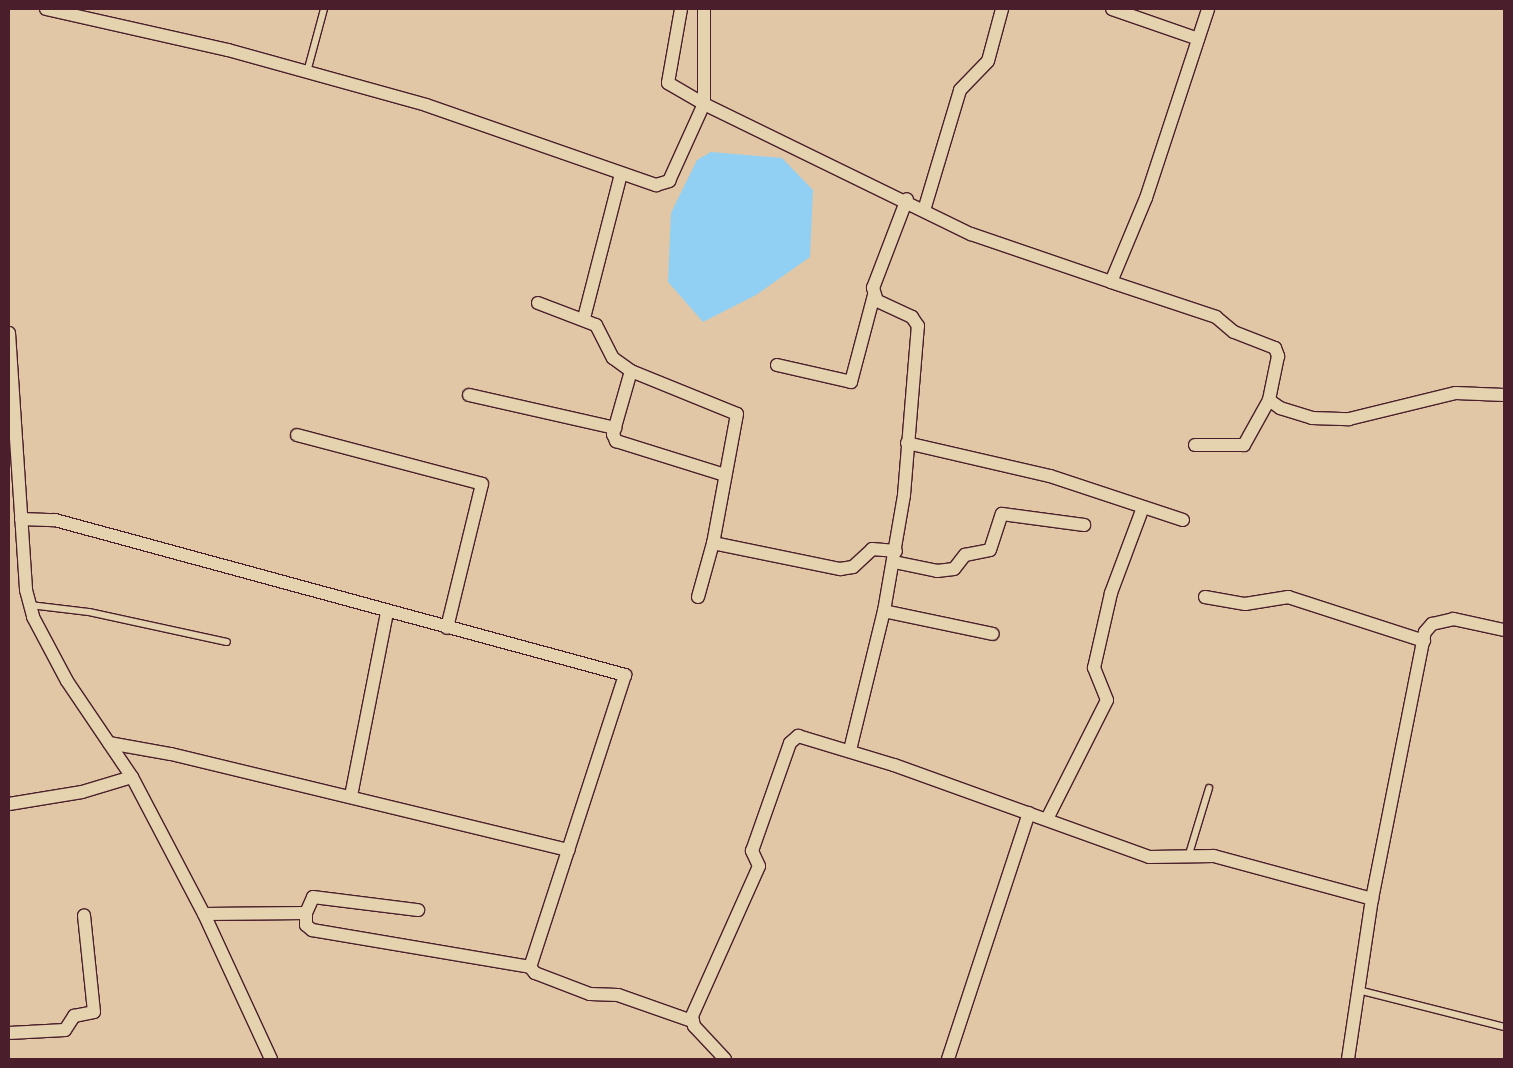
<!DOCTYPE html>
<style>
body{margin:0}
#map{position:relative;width:1513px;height:1068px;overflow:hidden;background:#e1c7a5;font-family:Kalam,sans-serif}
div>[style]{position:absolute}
.water>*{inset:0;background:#91d0f2}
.roads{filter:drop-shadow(1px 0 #4a1f2b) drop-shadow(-1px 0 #4a1f2b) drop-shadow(0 1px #4a1f2b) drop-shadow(0 -1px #4a1f2b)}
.service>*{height:6px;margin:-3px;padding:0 3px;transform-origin:3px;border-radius:3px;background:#e5d3b0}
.minor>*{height:12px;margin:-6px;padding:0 6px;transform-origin:6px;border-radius:6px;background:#e5d3b0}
span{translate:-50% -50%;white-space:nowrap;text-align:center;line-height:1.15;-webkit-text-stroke:4.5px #e5d3b0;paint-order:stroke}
.frame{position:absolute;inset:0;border:10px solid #4a1f2b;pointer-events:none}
</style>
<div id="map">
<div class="water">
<div style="clip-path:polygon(711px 152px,782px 158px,813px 190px,810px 257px,756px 295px,703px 322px,668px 282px,671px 213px,697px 160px)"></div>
</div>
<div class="roads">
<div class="service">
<div style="left:307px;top:72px;width:65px;rotate:-74.9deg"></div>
<div style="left:30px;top:605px;width:59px;rotate:6.8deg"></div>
<div style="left:89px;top:612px;width:141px;rotate:12.3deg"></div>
<div style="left:1189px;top:854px;width:69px;rotate:-73.1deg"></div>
<div style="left:1358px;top:990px;width:151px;rotate:14.2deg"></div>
</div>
<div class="minor">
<div style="left:46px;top:9px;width:187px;rotate:12.7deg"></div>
<div style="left:228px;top:50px;width:205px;rotate:15.5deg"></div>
<div style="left:426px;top:105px;width:244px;rotate:19.2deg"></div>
<div style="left:656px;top:185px;width:14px;rotate:-17deg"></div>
<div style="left:669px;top:181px;width:85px;rotate:-65.6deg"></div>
<div style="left:704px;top:104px;width:297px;rotate:26deg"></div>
<div style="left:971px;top:234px;width:148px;rotate:18.9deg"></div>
<div style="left:1111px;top:282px;width:91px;rotate:-67.4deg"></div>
<div style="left:1146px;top:198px;width:199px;rotate:-71.8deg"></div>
<div style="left:681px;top:9px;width:75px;rotate:100deg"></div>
<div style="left:668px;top:83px;width:42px;rotate:30.3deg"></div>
<div style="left:704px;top:104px;width:95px;rotate:-90deg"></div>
<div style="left:1112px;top:9px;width:91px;rotate:19.2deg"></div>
<div style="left:925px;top:207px;width:122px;rotate:-73.3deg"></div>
<div style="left:960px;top:90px;width:40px;rotate:-46deg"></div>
<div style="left:988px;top:61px;width:54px;rotate:-74.9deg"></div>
<div style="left:1111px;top:282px;width:111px;rotate:18.4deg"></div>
<div style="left:1216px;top:317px;width:23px;rotate:40deg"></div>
<div style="left:1234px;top:332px;width:44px;rotate:21.3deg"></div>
<div style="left:1275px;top:348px;width:9px;rotate:69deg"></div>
<div style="left:1278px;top:356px;width:45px;rotate:101.6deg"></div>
<div style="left:1269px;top:400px;width:14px;rotate:36deg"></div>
<div style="left:1280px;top:408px;width:34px;rotate:17deg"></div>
<div style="left:1312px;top:418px;width:37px;rotate:2deg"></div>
<div style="left:1349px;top:419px;width:110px;rotate:-13.7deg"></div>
<div style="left:1456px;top:393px;width:48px;rotate:2.4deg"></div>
<div style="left:538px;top:303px;width:62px;rotate:20.8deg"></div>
<div style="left:596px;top:325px;width:37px;rotate:63deg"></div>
<div style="left:613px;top:358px;width:22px;rotate:36deg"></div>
<div style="left:631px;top:371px;width:114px;rotate:22.1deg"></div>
<div style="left:737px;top:414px;width:131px;rotate:100.5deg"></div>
<div style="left:713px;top:543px;width:56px;rotate:105.5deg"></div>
<div style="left:584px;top:318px;width:149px;rotate:-75.6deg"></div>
<div style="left:9px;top:333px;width:258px;rotate:86.2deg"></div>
<div style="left:26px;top:590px;width:28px;rotate:75deg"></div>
<div style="left:33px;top:617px;width:72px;rotate:62deg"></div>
<div style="left:67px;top:681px;width:116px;rotate:55.9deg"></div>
<div style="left:132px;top:777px;width:155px;rotate:62.3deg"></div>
<div style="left:204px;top:914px;width:160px;rotate:65.2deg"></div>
<div style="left:777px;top:365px;width:76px;rotate:12.9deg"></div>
<div style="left:851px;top:382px;width:90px;rotate:-75.2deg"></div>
<div style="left:631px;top:371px;width:66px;rotate:105.9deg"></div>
<div style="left:613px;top:434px;width:8px;rotate:67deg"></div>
<div style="left:616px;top:441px;width:114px;rotate:17.3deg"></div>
<div style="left:469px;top:395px;width:150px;rotate:12.7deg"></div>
<div style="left:297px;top:435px;width:191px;rotate:14.8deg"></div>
<div style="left:482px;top:484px;width:148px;rotate:103.7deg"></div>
<div style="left:907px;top:443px;width:147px;rotate:13deg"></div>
<div style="left:1050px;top:476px;width:140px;rotate:18.3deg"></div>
<div style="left:1195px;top:445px;width:49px"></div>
<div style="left:1244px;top:445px;width:51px;rotate:-60.9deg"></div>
<div style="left:21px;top:519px;width:34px;rotate:2deg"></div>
<div style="left:55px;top:520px;width:591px;rotate:15.21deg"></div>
<div style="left:625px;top:675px;width:307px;rotate:108deg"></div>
<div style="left:713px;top:543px;width:130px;rotate:11.6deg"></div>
<div style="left:840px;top:569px;width:13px;rotate:-9deg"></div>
<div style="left:853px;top:567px;width:26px;rotate:-43deg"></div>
<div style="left:872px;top:549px;width:24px;rotate:5deg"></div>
<div style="left:894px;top:562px;width:44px;rotate:11.8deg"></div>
<div style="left:937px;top:571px;width:17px;rotate:-7deg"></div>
<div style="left:954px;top:569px;width:18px;rotate:-52deg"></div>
<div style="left:965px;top:555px;width:25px;rotate:-11deg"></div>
<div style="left:990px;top:550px;width:38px;rotate:-72deg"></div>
<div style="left:1002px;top:514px;width:83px;rotate:7.6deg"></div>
<div style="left:1205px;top:597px;width:41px;rotate:9.9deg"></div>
<div style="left:1245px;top:604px;width:44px;rotate:-9.2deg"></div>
<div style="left:1288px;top:597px;width:143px;rotate:17.9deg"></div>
<div style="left:884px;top:611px;width:111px;rotate:11.9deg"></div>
<div style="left:109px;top:743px;width:63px;rotate:10.1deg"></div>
<div style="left:171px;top:754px;width:409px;rotate:13.6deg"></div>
<div style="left:850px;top:750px;width:143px;rotate:-76.3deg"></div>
<div style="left:884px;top:611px;width:118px;rotate:-80.2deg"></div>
<div style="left:904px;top:495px;width:170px;rotate:-85.3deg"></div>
<div style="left:918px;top:326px;width:11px;rotate:-124deg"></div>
<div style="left:912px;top:317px;width:38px;rotate:-155deg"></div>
<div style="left:877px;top:301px;width:14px;rotate:-107deg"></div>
<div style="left:873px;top:288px;width:95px;rotate:-69.1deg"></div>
<div style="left:351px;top:796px;width:187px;rotate:-78.9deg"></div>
<div style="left:9px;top:804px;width:74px;rotate:-9.3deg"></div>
<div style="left:82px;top:792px;width:52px;rotate:-16.7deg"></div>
<div style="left:1047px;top:819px;width:133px;rotate:-63.2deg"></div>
<div style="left:1107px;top:700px;width:35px;rotate:-112deg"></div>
<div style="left:1094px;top:668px;width:77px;rotate:-77.2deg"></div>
<div style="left:1111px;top:593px;width:89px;rotate:-69.5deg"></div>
<div style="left:306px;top:913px;width:17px;rotate:-66deg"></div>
<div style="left:313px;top:897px;width:106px;rotate:7.1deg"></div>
<div style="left:204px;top:914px;width:102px;rotate:-0.6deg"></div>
<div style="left:306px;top:913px;width:12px;rotate:90deg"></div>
<div style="left:306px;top:925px;width:8px;rotate:40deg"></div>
<div style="left:312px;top:930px;width:221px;rotate:9.6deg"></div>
<div style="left:530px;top:967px;width:8px;rotate:50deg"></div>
<div style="left:535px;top:973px;width:59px;rotate:20.9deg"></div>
<div style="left:590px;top:994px;width:28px;rotate:2deg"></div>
<div style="left:618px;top:995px;width:78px;rotate:19.4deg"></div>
<div style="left:9px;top:1033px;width:56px;rotate:-3.1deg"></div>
<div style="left:65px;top:1030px;width:17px;rotate:-57deg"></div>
<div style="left:74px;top:1016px;width:20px;rotate:-11deg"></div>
<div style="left:94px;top:1012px;width:97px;rotate:-95.9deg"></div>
<div style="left:725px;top:1059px;width:45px;rotate:-133.2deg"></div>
<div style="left:694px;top:1026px;width:10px;rotate:-101deg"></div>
<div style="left:692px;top:1016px;width:164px;rotate:-65.9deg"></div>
<div style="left:759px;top:866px;width:17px;rotate:-115deg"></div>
<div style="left:752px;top:851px;width:114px;rotate:-70.6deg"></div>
<div style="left:790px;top:743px;width:11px;rotate:-41deg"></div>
<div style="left:798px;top:736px;width:100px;rotate:16.8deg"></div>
<div style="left:894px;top:765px;width:271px;rotate:19.8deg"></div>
<div style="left:1149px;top:857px;width:65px;rotate:-0.9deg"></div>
<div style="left:1214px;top:856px;width:164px;rotate:15.2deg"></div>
<div style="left:948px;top:1059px;width:259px;rotate:-71.8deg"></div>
<div style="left:1348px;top:1059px;width:162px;rotate:-81.5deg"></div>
<div style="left:1372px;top:899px;width:272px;rotate:-78.8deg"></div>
<div style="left:1425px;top:632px;width:11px;rotate:-49deg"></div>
<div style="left:1432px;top:624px;width:22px;rotate:-13deg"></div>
<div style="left:1453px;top:619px;width:52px;rotate:12.2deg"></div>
</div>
</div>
<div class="frame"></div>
</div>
